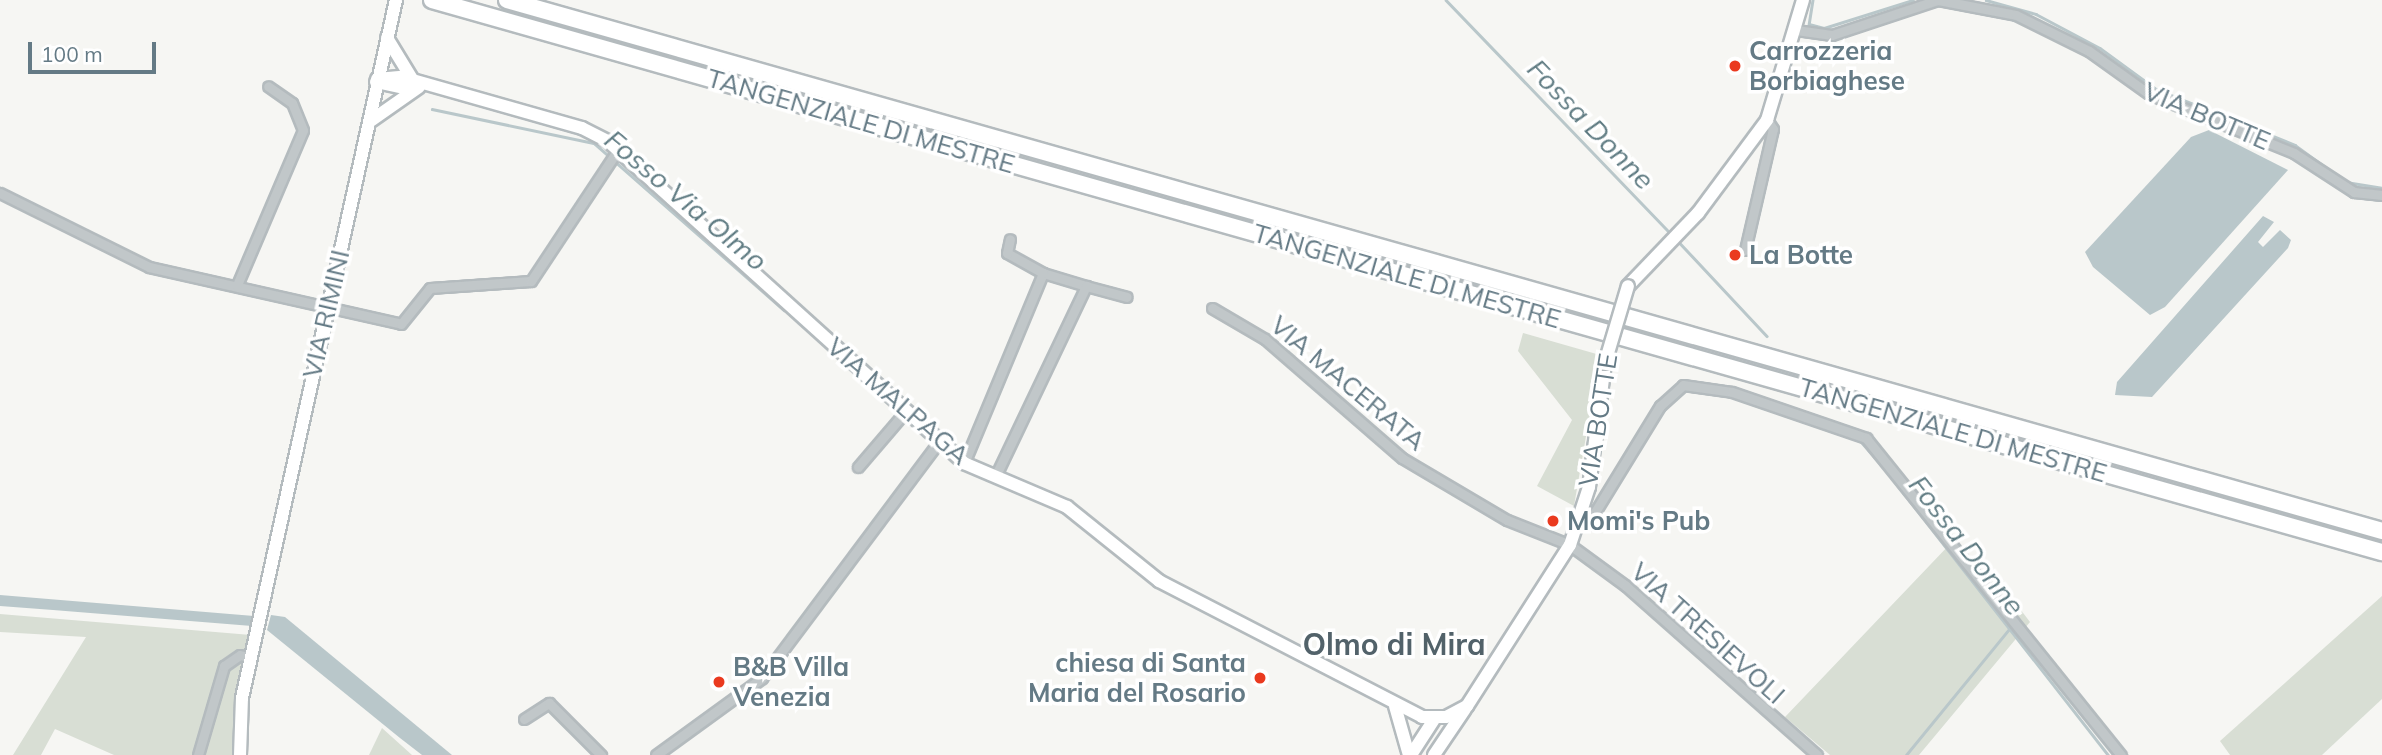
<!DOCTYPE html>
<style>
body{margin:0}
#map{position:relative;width:2382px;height:755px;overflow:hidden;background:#f6f6f3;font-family:Mulish,sans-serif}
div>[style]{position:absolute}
.green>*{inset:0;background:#d8ded4}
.water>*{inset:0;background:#b9c7ca}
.stream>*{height:2.5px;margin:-1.25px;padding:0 1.25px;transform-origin:1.25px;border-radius:1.25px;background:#b9c7ca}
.roads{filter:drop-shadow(2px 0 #b4bbbe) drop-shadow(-2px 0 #b4bbbe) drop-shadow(0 2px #b4bbbe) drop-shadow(0 -2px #b4bbbe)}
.street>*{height:9px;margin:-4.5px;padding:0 4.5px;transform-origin:4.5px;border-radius:4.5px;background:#c1c7c9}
.secondary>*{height:12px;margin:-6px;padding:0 6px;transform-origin:6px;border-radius:6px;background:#fff}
.highway>*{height:16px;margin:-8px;padding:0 8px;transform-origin:8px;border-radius:8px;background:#fff}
.bridges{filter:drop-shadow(2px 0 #b4bbbe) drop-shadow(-2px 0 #b4bbbe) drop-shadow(0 2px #b4bbbe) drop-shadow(0 -2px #b4bbbe)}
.secondary-bridge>*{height:12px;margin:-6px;padding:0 6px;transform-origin:6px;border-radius:6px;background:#fff}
.dots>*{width:19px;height:19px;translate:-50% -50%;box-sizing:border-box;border:4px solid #fff;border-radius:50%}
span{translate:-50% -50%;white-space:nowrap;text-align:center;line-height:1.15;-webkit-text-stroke:7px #fff;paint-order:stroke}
.poi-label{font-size:26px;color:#647a85;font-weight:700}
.left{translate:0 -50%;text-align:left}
.right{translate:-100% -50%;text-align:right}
.street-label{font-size:26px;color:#647a85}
.water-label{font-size:28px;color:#5f7b82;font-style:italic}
.quarter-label{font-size:30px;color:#52626a;font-weight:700}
.scale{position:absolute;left:28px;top:42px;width:128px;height:32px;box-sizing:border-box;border:4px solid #647a85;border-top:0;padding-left:9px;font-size:21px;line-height:24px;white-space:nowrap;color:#647a85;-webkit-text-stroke:5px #fff;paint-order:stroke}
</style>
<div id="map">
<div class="green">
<div style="clip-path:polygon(1523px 333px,1600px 355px,1574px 506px,1537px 486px,1572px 420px,1518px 351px)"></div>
<div style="clip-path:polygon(1951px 543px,1980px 576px,1989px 568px,2030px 622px,1919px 755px,1830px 755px,1785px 717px)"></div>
<div style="clip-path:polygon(2382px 596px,2382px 699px,2322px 755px,2230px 755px,2220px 741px)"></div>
<div style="clip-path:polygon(0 614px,251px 635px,235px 706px,234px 755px,114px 755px,55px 729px,41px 755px,13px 755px,86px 637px,0 632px)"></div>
<div style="clip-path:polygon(382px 728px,412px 755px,369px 755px)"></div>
</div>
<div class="water">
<div style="clip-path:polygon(2209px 130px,2288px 170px,2165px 307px,2150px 315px,2093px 267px,2085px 252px,2191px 137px)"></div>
<div style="clip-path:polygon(2263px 216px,2274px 222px,2258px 242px,2263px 247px,2280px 230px,2291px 240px,2288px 248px,2152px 397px,2115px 395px,2117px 382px)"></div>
<div style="clip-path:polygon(0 595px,254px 616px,252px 626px,53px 610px,0 606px)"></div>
<div style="clip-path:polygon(271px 615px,285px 617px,452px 755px,422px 755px,400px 738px,267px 630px)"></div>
</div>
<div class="stream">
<div style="left:1446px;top:0;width:325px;rotate:46.1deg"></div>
<div style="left:1813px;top:0;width:24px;rotate:99deg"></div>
<div style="left:1809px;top:24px;width:16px;rotate:15deg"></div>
<div style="left:1824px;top:28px;width:93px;rotate:-17.5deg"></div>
<div style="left:1986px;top:0;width:52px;rotate:15.6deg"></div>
<div style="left:2036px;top:14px;width:72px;rotate:28deg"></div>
<div style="left:2100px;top:48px;width:69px;rotate:36.2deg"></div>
<div style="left:2156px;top:89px;width:150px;rotate:21.9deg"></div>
<div style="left:2295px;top:145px;width:63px;rotate:36deg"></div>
<div style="left:2346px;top:182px;width:36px;rotate:9deg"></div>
<div style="left:432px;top:109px;width:166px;rotate:11.9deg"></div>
<div style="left:594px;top:143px;width:253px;rotate:41.3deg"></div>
<div style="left:1678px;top:241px;width:130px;rotate:46.9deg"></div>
<div style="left:1811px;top:415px;width:42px;rotate:18deg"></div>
<div style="left:1859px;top:439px;width:46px;rotate:49.4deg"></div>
<div style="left:1895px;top:482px;width:346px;rotate:52deg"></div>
<div style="left:1906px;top:755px;width:164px;rotate:-50.7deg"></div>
</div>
<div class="roads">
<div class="street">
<div style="left:1796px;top:30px;width:36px;rotate:8deg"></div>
<div style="left:1832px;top:35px;width:112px;rotate:-18.3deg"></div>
<div style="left:1938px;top:0;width:79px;rotate:10.9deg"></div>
<div style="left:2016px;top:15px;width:81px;rotate:26.3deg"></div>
<div style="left:2089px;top:51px;width:74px;rotate:35.6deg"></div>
<div style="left:2149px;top:94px;width:157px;rotate:22.1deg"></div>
<div style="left:2294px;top:153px;width:72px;rotate:33deg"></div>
<div style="left:2354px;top:192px;width:28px;rotate:6deg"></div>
<div style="left:0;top:193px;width:166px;rotate:26.4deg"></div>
<div style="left:149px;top:267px;width:258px;rotate:12.7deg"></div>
<div style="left:401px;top:324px;width:46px;rotate:-51.1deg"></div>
<div style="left:430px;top:288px;width:101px;rotate:-4deg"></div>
<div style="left:531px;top:281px;width:159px;rotate:-56.5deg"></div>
<div style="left:1745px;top:250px;width:124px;rotate:-77deg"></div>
<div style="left:1773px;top:129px;width:11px;rotate:-124deg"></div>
<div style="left:1043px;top:273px;width:45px;rotate:16.8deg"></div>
<div style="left:237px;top:285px;width:168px;rotate:-66.9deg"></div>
<div style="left:303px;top:130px;width:29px;rotate:-112deg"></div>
<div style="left:292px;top:103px;width:29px;rotate:-145deg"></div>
<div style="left:1212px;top:308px;width:61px;rotate:30.3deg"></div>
<div style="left:1265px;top:339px;width:181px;rotate:41deg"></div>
<div style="left:1402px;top:458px;width:122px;rotate:30.6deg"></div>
<div style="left:1507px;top:520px;width:68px;rotate:21.6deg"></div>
<div style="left:1570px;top:545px;width:69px;rotate:36.2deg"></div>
<div style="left:1626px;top:586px;width:255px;rotate:41.5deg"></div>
<div style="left:964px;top:463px;width:206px;rotate:-67.4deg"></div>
<div style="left:1043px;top:273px;width:41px;rotate:-150.9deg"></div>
<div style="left:1007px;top:253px;width:14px;rotate:-78deg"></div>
<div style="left:858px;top:467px;width:72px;rotate:-49.5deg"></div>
<div style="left:995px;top:477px;width:212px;rotate:-64.5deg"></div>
<div style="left:1086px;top:286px;width:42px;rotate:15deg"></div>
<div style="left:1577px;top:526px;width:10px;rotate:-6deg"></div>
<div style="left:1587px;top:525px;width:140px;rotate:-58.5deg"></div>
<div style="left:1660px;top:406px;width:31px;rotate:-42deg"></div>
<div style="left:1683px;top:385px;width:49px;rotate:8.1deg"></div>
<div style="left:1732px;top:392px;width:142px;rotate:18.9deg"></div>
<div style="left:1866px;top:438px;width:407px;rotate:51.2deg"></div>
<div style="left:524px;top:719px;width:30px;rotate:-33deg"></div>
<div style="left:549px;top:703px;width:74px;rotate:45deg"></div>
<div style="left:198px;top:755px;width:93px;rotate:-73.7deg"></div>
<div style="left:224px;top:666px;width:19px;rotate:-35deg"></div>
<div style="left:240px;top:655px;width:12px;rotate:14deg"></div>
<div style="left:656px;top:755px;width:131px;rotate:-36deg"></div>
<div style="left:762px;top:678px;width:294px;rotate:-53.2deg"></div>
</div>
<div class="secondary">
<div style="left:387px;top:38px;width:48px;rotate:58.6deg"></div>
<div style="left:377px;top:79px;width:25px;rotate:-5deg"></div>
<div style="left:402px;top:77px;width:187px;rotate:15.8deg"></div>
<div style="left:582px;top:128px;width:30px;rotate:27deg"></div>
<div style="left:609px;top:142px;width:479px;rotate:42.1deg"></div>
<div style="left:964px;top:463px;width:112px;rotate:23.1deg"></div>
<div style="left:1067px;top:507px;width:118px;rotate:38.8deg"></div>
<div style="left:1159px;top:581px;width:296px;rotate:27.3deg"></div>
<div style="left:1422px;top:717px;width:24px"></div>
<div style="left:1446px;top:717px;width:24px;rotate:-28deg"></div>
<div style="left:1467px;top:706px;width:191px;rotate:-57.4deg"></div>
<div style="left:1570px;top:545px;width:61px;rotate:-71.9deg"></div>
<div style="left:1589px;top:487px;width:125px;rotate:-82.6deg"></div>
<div style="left:376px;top:82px;width:34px;rotate:12deg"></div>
<div style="left:369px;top:122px;width:61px;rotate:-35deg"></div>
<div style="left:1628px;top:286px;width:101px;rotate:-46.2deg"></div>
<div style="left:1698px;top:213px;width:116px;rotate:-53.4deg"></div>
<div style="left:1767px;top:120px;width:125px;rotate:-73.3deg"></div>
<div style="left:1395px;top:706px;width:51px;rotate:74.1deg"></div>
<div style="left:240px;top:755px;width:57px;rotate:-88deg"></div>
<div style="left:242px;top:698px;width:715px;rotate:-77.56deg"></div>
<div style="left:1411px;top:755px;width:44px;rotate:-57deg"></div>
<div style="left:1434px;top:755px;width:55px;rotate:-56deg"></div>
</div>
<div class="highway">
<div style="left:432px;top:0;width:2027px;rotate:15.81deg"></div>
<div style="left:507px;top:0;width:1949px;rotate:15.81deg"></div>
</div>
</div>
<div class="bridges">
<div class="secondary-bridge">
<div style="left:1605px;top:363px;width:80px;rotate:-73.4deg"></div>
</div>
</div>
<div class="dots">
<div style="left:1735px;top:66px;background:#ea3a1f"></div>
<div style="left:1735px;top:255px;background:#ea3a1f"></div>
<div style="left:1553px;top:521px;background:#ea3a1f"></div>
<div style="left:1260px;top:678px;background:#ea3a1f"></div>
<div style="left:719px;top:682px;background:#ea3a1f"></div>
</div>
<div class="poi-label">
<span class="left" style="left:1749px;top:66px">Carrozzeria<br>Borbiaghese</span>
<span class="left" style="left:1749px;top:255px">La Botte</span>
<span class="left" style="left:1567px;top:521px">Momi's Pub</span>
<span class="right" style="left:1246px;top:678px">chiesa di Santa<br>Maria del Rosario</span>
<span class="left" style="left:733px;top:682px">B&amp;B Villa<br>Venezia</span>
</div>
<div class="street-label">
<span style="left:2207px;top:116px;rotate:23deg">VIA BOTTE</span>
<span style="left:861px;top:121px;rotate:16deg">TANGENZIALE DI MESTRE</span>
<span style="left:1407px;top:276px;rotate:16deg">TANGENZIALE DI MESTRE</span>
<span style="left:326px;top:314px;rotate:-77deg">VIA RIMINI</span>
<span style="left:1348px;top:383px;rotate:40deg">VIA MACERATA</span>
<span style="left:898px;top:401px;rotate:41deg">VIA MALPAGA</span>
<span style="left:1598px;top:420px;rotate:-81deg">VIA BOTTE</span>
<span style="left:1953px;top:430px;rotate:16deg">TANGENZIALE DI MESTRE</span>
<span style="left:1708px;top:633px;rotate:42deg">VIA TRESIEVOLI</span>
</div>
<div class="water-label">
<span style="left:1591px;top:124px;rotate:46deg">Fossa Donne</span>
<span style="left:686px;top:200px;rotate:40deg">Fosso Via Olmo</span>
<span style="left:1967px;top:545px;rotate:52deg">Fossa Donne</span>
</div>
<div class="quarter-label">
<span style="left:1394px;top:644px">Olmo di Mira</span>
</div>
<div class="scale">100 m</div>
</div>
